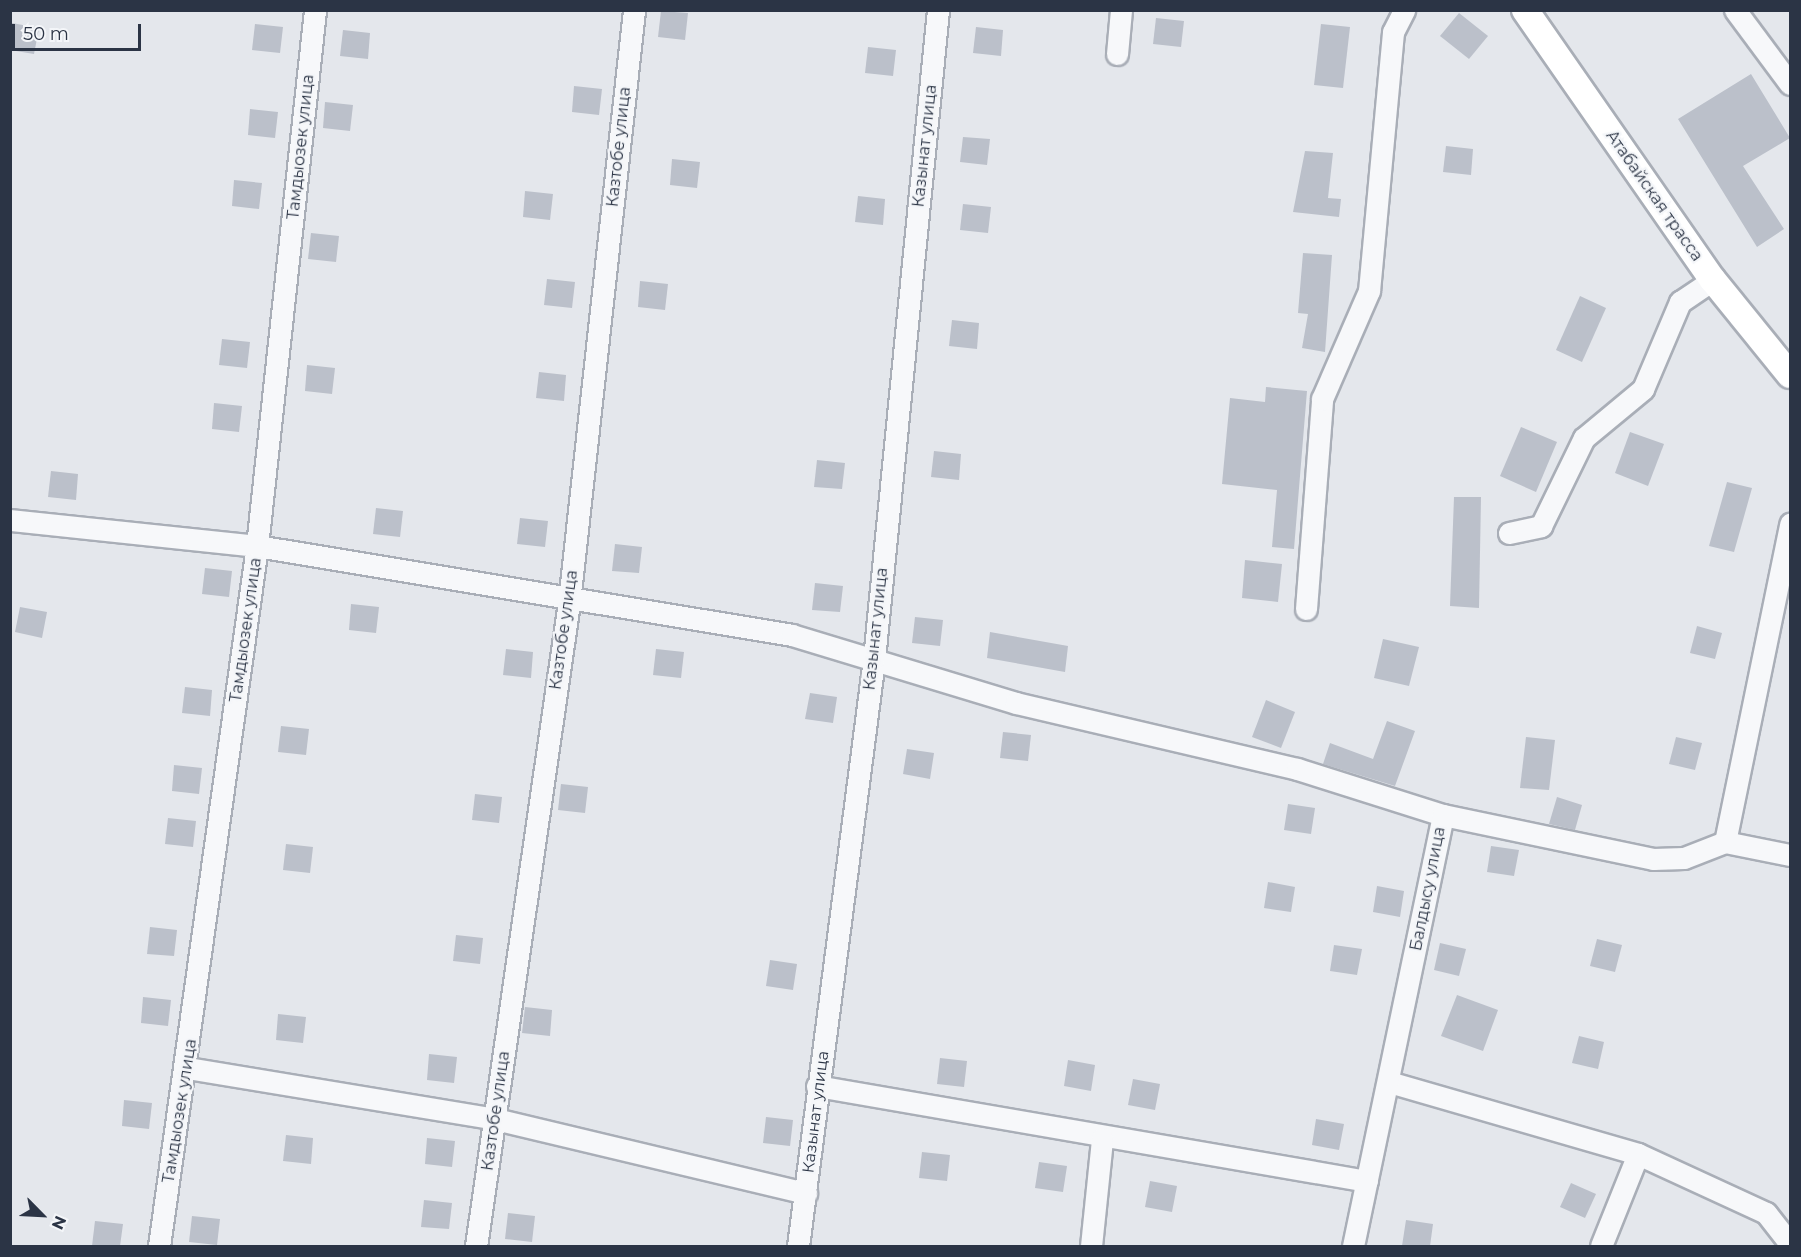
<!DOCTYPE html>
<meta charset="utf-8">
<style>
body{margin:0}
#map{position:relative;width:1801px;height:1257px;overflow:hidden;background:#e4e7ec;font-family:Montserrat,sans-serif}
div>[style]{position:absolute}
.building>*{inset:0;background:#bbc0ca}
.roads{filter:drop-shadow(2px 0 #a9aeb7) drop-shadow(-2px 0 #a9aeb7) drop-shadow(0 2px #a9aeb7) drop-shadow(0 -2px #a9aeb7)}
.minor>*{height:21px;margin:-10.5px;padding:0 10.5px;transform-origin:10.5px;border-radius:10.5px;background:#f7f8fa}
.major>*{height:26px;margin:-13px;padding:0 13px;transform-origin:13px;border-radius:13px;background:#fff}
span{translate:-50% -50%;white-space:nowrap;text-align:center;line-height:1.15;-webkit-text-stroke:4.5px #f4f6f9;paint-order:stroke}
.street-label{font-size:16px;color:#2b3445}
.frame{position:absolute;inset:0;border:12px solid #2b3445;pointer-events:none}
.north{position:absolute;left:12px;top:1185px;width:60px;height:60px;-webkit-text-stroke:4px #f4f6f9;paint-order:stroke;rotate:114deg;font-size:16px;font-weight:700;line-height:24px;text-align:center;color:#2b3445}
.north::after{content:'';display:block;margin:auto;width:21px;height:27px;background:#2b3445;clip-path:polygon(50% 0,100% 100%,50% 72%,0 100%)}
.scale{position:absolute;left:12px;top:24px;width:129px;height:27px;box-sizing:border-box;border:3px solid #2b3445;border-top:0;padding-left:8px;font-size:18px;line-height:21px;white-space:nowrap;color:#2b3445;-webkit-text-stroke:4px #f4f6f9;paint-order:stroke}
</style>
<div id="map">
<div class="building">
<div style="clip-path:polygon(661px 11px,688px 13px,685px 40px,658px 37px)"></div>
<div style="clip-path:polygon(1459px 13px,1488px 36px,1469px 59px,1440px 36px)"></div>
<div style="clip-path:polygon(1156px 18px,1184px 21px,1181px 47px,1153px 44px)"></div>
<div style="clip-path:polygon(12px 23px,39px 28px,34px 54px,10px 50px)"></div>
<div style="clip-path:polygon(255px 24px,283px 27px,280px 53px,252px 50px)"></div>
<div style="clip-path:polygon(1321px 24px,1350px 27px,1343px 88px,1314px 85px)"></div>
<div style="clip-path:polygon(976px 27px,1003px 30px,1001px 56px,973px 53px)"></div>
<div style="clip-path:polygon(343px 30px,370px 33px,368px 59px,340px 56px)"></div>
<div style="clip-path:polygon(868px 47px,896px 50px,893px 76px,865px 73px)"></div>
<div style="clip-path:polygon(1751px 74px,1790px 138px,1743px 166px,1784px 229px,1757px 247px,1678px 119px)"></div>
<div style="clip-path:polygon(574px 86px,602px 89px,599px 115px,572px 112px)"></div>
<div style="clip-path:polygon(325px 102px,353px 105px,350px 131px,323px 128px)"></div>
<div style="clip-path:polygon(250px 109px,278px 112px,275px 138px,248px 135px)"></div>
<div style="clip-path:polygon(963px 137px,990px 139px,987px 165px,960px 162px)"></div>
<div style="clip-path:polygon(1446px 146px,1473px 149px,1471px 175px,1443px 172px)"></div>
<div style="clip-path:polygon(1305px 151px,1333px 153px,1328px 198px,1341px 199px,1339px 217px,1293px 212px)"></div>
<div style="clip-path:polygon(672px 159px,700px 162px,697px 188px,670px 185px)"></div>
<div style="clip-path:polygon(234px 180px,262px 183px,259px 209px,232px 206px)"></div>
<div style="clip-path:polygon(525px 191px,553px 194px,550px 220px,523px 217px)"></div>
<div style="clip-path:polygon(858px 196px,885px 199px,883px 225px,855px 222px)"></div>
<div style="clip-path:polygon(963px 204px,991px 207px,988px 233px,960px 230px)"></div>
<div style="clip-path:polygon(311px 233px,339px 236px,336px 262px,308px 259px)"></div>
<div style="clip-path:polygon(1303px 253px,1332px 255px,1325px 352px,1302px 348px,1308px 314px,1298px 313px)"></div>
<div style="clip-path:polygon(547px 279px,575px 282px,572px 308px,544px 305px)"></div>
<div style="clip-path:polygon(640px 281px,668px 284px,665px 310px,638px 307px)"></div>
<div style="clip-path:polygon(1580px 296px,1606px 308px,1582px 362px,1556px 350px)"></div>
<div style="clip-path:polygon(952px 320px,979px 323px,977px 349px,949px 346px)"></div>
<div style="clip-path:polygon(222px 339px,250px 342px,247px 368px,219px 365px)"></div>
<div style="clip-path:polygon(307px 365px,335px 368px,332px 394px,305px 391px)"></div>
<div style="clip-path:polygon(539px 372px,566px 375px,564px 401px,536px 398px)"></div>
<div style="clip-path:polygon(1266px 387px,1307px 391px,1294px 549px,1272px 547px,1277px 490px,1222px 484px,1230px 398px,1265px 402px)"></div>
<div style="clip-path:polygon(214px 403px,242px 406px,239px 432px,212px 429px)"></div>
<div style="clip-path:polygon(1521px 427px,1557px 442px,1536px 492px,1500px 476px)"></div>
<div style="clip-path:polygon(1630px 432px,1664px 444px,1648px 486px,1615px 473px)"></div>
<div style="clip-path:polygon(934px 451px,961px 454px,959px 480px,931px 477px)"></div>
<div style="clip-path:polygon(817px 460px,845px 463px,842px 489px,814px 487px)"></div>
<div style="clip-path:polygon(51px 471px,78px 474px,76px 500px,48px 497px)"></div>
<div style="clip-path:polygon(1727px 482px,1752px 488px,1734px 552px,1709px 546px)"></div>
<div style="clip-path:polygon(1454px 497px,1481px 497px,1479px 608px,1450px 606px)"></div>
<div style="clip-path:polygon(376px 508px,403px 511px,400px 537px,373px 534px)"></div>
<div style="clip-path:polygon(520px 518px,548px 521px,545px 547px,517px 544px)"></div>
<div style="clip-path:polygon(615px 544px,642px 547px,639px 573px,612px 571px)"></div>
<div style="clip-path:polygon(1245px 560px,1282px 564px,1278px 602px,1242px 598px)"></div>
<div style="clip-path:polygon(205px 568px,232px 571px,229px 597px,202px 594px)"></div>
<div style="clip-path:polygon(815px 583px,843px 586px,840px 612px,812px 610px)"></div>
<div style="clip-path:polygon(351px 604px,379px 607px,376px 633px,349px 630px)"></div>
<div style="clip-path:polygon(20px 607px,47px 612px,42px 638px,15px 632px)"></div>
<div style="clip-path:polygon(915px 617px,943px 620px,940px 646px,912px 643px)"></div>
<div style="clip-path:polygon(1697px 626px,1722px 633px,1715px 659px,1690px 653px)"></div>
<div style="clip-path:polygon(990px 632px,1068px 646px,1065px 672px,987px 658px)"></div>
<div style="clip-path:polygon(1383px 639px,1419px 647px,1409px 686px,1374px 678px)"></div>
<div style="clip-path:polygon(506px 649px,533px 652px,531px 678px,503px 675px)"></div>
<div style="clip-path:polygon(656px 649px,684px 652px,681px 678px,653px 675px)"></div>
<div style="clip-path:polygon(185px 687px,212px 690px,210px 716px,182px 713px)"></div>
<div style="clip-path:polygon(810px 693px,837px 697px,833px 723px,805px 719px)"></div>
<div style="clip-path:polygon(1266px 700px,1295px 712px,1281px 748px,1252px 737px)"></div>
<div style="clip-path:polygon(1387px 721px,1415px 731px,1395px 786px,1323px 764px,1330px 743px,1373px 759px)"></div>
<div style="clip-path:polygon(281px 726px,309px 729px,306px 755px,278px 752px)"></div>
<div style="clip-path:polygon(1003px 732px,1031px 735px,1028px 761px,1000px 758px)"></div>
<div style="clip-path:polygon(1526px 737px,1555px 740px,1549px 790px,1520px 788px)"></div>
<div style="clip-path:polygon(1676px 737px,1702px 743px,1695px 770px,1669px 764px)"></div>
<div style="clip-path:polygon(907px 749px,934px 753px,930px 779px,903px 774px)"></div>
<div style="clip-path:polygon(174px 765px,202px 768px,199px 794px,172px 791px)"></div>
<div style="clip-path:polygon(561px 784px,588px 787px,585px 813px,558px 810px)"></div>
<div style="clip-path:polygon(475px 794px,502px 797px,499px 823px,472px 820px)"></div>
<div style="clip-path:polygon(1557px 797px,1582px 805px,1575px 830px,1549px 824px)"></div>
<div style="clip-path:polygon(1288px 804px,1315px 808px,1311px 834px,1284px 830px)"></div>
<div style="clip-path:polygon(168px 818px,196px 821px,193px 847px,165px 844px)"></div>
<div style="clip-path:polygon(286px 844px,313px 847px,310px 873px,283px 870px)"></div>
<div style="clip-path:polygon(1491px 846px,1519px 850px,1514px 876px,1487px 872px)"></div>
<div style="clip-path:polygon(1268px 882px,1295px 887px,1291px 912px,1264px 908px)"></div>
<div style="clip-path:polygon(1377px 886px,1404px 891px,1400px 917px,1373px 912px)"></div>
<div style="clip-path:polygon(150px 927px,177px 930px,174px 956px,147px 954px)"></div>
<div style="clip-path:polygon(456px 935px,483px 938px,480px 964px,453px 961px)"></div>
<div style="clip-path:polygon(1597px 939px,1622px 945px,1615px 972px,1590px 966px)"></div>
<div style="clip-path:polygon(1440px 943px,1466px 949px,1459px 976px,1434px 970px)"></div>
<div style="clip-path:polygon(1334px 945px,1362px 949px,1357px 975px,1330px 971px)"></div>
<div style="clip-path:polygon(770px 960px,797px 964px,793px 990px,766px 986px)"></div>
<div style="clip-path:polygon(1457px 995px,1498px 1010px,1483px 1051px,1441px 1036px)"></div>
<div style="clip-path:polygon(143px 997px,171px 1000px,168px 1026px,141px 1023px)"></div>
<div style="clip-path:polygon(525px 1007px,552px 1010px,550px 1036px,522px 1033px)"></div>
<div style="clip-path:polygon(278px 1014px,306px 1017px,303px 1043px,276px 1040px)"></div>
<div style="clip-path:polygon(1579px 1036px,1604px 1042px,1598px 1069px,1572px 1063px)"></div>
<div style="clip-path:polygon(429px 1054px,457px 1057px,454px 1083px,427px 1080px)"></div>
<div style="clip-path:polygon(940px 1058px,967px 1061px,964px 1087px,937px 1084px)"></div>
<div style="clip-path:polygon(1068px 1060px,1095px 1065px,1091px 1091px,1064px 1086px)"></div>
<div style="clip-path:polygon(1133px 1079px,1160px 1084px,1155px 1110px,1128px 1105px)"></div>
<div style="clip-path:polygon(124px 1100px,152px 1103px,149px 1129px,122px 1126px)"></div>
<div style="clip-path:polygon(766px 1117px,793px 1120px,790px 1146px,763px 1143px)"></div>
<div style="clip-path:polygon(1316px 1119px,1344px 1124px,1339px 1150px,1312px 1145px)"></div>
<div style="clip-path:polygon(286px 1135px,313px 1138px,311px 1164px,283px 1161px)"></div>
<div style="clip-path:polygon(427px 1138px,455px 1141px,452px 1167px,425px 1164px)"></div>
<div style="clip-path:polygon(922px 1152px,950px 1155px,947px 1181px,919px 1178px)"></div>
<div style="clip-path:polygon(1039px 1162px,1067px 1166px,1063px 1192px,1035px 1188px)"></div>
<div style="clip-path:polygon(1150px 1181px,1177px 1186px,1172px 1212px,1145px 1207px)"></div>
<div style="clip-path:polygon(1571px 1183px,1596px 1194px,1585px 1218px,1560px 1207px)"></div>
<div style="clip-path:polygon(424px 1200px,452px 1203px,449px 1229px,421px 1227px)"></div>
<div style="clip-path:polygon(508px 1213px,535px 1216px,532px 1242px,505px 1239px)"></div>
<div style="clip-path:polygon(192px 1216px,220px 1219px,217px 1245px,189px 1242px)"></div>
<div style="clip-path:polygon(1406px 1220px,1433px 1224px,1430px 1246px,1402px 1246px)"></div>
<div style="clip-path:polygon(95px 1221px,123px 1224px,120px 1246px,92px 1246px)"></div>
</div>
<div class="roads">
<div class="minor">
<div style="left:1735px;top:10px;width:92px;rotate:53.4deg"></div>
<div style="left:1117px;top:54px;width:44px;rotate:-84.8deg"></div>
<div style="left:10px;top:520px;width:248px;rotate:6deg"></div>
<div style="left:257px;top:546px;width:542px;rotate:9.44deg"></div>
<div style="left:792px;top:635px;width:234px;rotate:16.9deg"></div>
<div style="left:1016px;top:703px;width:289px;rotate:13.2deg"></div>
<div style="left:1297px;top:769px;width:153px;rotate:17.5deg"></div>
<div style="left:1509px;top:533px;width:33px;rotate:-12deg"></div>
<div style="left:1541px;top:526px;width:98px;rotate:-64deg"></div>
<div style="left:1584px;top:438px;width:77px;rotate:-39.7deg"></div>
<div style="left:1643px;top:389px;width:95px;rotate:-67deg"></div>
<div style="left:1680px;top:302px;width:40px;rotate:-34deg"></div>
<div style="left:1306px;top:609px;width:211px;rotate:-85.6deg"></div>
<div style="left:1322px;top:399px;width:118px;rotate:-66.5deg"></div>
<div style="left:1369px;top:291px;width:260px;rotate:-84.7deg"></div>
<div style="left:1393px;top:32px;width:25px;rotate:-63deg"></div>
<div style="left:1725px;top:842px;width:325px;rotate:-78.4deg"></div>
<div style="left:1725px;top:842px;width:66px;rotate:11.3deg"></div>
<div style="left:188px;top:1068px;width:311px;rotate:9.4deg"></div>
<div style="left:495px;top:1119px;width:320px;rotate:13.4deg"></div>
<div style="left:1389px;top:1082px;width:259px;rotate:16.1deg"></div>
<div style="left:1638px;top:1154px;width:141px;rotate:24.7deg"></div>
<div style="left:1766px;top:1213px;width:39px;rotate:52deg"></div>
<div style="left:817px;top:1086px;width:558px;rotate:9.8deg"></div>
<div style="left:159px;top:1246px;width:707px;rotate:-82.03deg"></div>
<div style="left:257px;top:546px;width:539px;rotate:-83.82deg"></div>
<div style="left:476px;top:1246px;width:651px;rotate:-81.78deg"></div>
<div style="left:569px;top:602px;width:596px;rotate:-83.73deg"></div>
<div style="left:798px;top:1246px;width:592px;rotate:-82.62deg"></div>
<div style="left:874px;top:659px;width:652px;rotate:-84.37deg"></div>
<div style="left:1091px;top:1246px;width:108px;rotate:-84.1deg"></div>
<div style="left:1353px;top:1246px;width:440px;rotate:-78.2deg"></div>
<div style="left:1443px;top:815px;width:215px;rotate:11.8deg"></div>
<div style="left:1653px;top:859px;width:31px;rotate:-2deg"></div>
<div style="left:1684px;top:858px;width:44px;rotate:-21.3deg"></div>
<div style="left:1601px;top:1246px;width:99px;rotate:-68.1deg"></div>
</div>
<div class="major">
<div style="left:1525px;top:10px;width:329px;rotate:55.2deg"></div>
<div style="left:1713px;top:280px;width:122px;rotate:51deg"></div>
</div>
</div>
<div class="street-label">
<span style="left:925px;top:146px;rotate:-84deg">Казынат улица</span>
<span style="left:301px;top:147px;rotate:-84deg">Тамдыозек улица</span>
<span style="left:619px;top:147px;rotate:-84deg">Казтобе улица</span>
<span style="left:1654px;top:196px;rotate:55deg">Атабайская трасса</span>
<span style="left:876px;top:629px;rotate:-84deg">Казынат улица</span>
<span style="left:246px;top:630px;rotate:-82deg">Тамдыозек улица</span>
<span style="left:564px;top:630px;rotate:-82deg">Казтобе улица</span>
<span style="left:1428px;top:889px;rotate:-79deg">Балдысу улица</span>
<span style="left:180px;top:1111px;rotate:-81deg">Тамдыозек улица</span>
<span style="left:496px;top:1111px;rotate:-82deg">Казтобе улица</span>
<span style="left:816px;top:1112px;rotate:-83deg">Казынат улица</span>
</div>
<div class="frame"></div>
<div class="north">N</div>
<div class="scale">50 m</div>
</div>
